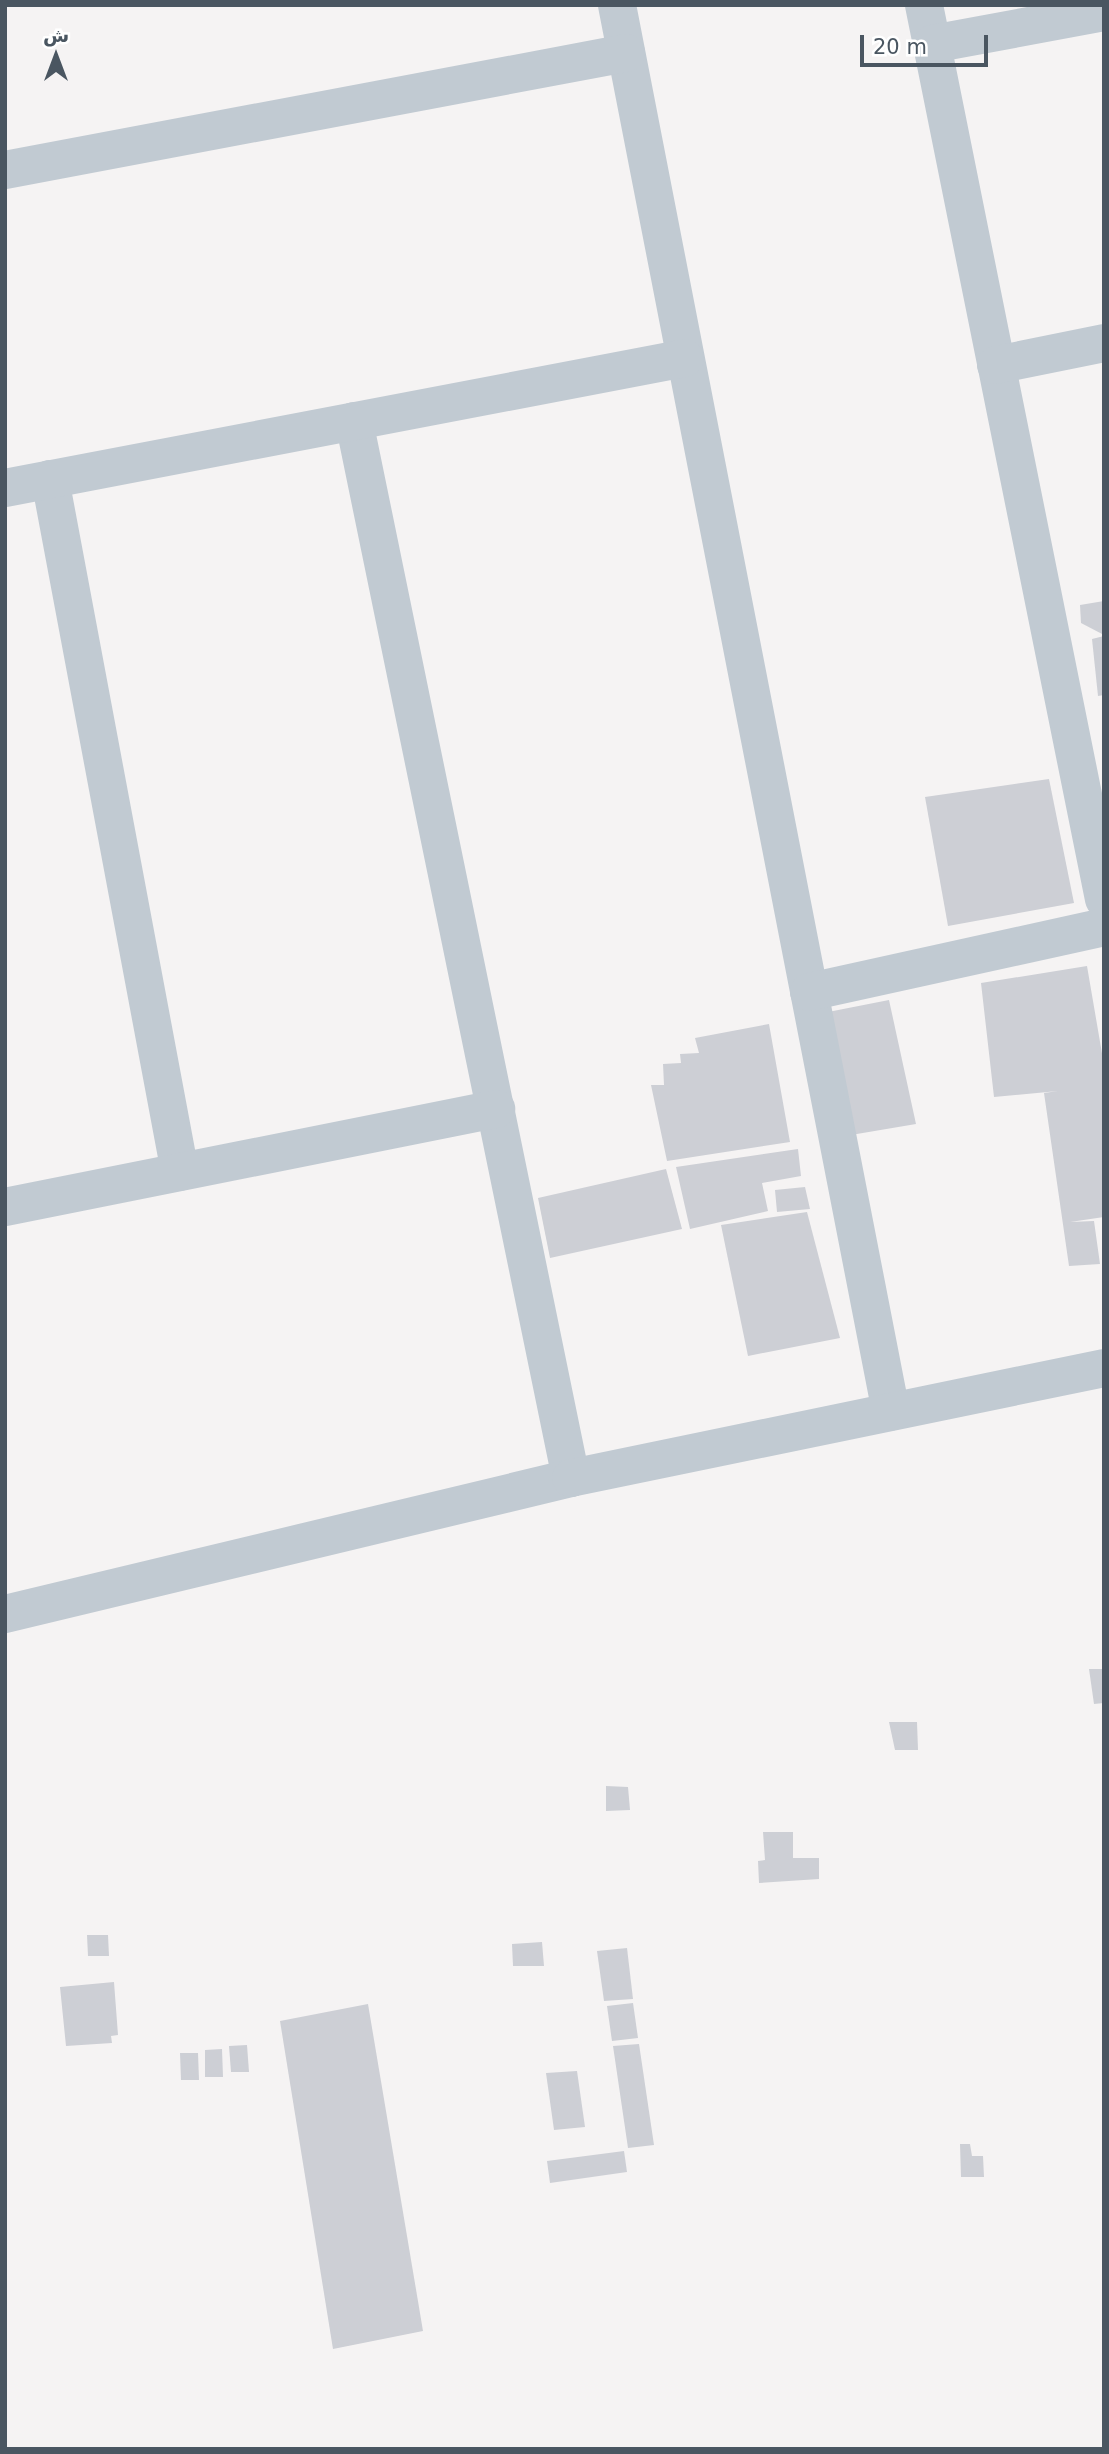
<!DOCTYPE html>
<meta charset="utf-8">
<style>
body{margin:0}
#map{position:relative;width:1109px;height:2454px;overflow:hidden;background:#f5f3f3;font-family:"DejaVu Sans","Noto Sans Arabic",sans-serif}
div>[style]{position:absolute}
.building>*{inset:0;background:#cdcfd5}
.minor>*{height:38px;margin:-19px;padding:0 19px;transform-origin:19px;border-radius:19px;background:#c1cad2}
span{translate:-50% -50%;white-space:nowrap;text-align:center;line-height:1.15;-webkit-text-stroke:7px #fff;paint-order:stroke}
.frame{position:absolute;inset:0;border:7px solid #4a5661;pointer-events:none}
.north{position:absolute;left:21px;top:21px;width:70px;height:70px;-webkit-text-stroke:5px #fff;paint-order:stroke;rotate:0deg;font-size:19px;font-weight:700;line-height:28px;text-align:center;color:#4a5661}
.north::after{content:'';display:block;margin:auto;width:24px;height:32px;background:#4a5661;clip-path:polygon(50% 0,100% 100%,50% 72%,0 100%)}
.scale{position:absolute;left:860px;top:35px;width:128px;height:32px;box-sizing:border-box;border:4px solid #4a5661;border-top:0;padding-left:9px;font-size:21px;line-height:24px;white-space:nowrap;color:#4a5661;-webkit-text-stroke:5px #fff;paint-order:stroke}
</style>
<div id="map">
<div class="building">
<div style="clip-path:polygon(1104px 601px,1104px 635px,1081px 623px,1080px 605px)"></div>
<div style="clip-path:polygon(1104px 636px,1104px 695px,1098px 696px,1092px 639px)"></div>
<div style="clip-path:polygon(1049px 779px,1074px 903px,948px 926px,925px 797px)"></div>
<div style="clip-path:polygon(1087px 966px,1104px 1065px,1104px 1217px,1070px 1222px,1094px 1221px,1100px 1264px,1069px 1266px,1044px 1093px,1058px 1091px,994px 1097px,981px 983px)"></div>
<div style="clip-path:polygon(889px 1000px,916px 1124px,845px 1136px,823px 1013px)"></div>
<div style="clip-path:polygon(769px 1024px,790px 1142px,667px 1161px,651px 1085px,664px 1085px,663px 1064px,681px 1063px,680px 1054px,699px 1053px,695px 1038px)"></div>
<div style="clip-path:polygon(798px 1149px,801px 1176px,762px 1183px,768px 1211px,690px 1229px,676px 1167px)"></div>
<div style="clip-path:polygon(666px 1169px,682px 1229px,550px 1258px,538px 1198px)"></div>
<div style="clip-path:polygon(805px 1187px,810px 1209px,777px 1212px,775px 1190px)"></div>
<div style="clip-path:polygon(807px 1212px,840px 1338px,748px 1356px,721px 1225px)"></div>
<div style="clip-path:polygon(1089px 1669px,1104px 1669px,1104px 1703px,1094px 1704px)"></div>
<div style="clip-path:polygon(889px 1722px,917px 1722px,918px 1750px,895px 1750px)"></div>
<div style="clip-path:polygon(606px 1786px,628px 1787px,630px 1810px,606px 1811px)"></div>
<div style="clip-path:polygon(763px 1832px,793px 1832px,793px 1858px,819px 1858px,819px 1879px,759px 1883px,758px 1861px,765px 1860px)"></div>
<div style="clip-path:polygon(87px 1935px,108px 1935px,109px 1956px,88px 1956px)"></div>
<div style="clip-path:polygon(542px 1942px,544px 1966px,513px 1966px,512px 1944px)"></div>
<div style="clip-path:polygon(627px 1948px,633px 1999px,604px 2001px,597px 1951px)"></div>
<div style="clip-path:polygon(114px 1982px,118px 2035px,111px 2036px,112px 2043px,66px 2046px,60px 1987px)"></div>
<div style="clip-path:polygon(633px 2003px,638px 2038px,612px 2041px,607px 2006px)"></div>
<div style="clip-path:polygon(368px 2004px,423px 2331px,333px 2349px,280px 2021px)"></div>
<div style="clip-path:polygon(639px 2044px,654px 2145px,628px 2148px,613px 2046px)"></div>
<div style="clip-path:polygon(247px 2045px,249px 2072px,231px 2072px,229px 2046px)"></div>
<div style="clip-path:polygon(222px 2049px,223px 2077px,205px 2077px,205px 2050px)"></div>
<div style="clip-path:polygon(180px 2053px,198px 2053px,199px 2080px,181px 2080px)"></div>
<div style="clip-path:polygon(577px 2071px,585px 2127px,554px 2130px,546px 2073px)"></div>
<div style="clip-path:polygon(960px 2144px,970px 2144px,972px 2156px,983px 2156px,984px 2177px,961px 2177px)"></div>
<div style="clip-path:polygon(624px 2151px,627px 2172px,550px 2183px,547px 2161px)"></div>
</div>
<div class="minor">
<div style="left:617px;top:5px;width:1433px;rotate:78.98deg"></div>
<div style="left:924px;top:5px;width:912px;rotate:78.62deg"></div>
<div style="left:932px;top:44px;width:175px;rotate:-10.5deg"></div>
<div style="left:5px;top:170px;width:632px;rotate:-10.67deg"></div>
<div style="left:996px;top:365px;width:110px;rotate:-11.5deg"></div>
<div style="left:354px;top:421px;width:1079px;rotate:78.4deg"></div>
<div style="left:50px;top:479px;width:705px;rotate:79.38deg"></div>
<div style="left:5px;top:488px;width:692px;rotate:-10.82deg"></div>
<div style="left:809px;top:992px;width:302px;rotate:-12.4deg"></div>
<div style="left:5px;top:1207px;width:501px;rotate:-11.29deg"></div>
<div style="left:5px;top:1614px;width:582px;rotate:-13.51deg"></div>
<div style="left:571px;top:1478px;width:544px;rotate:-11.66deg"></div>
</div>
<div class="frame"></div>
<div class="north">ش</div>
<div class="scale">20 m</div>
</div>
